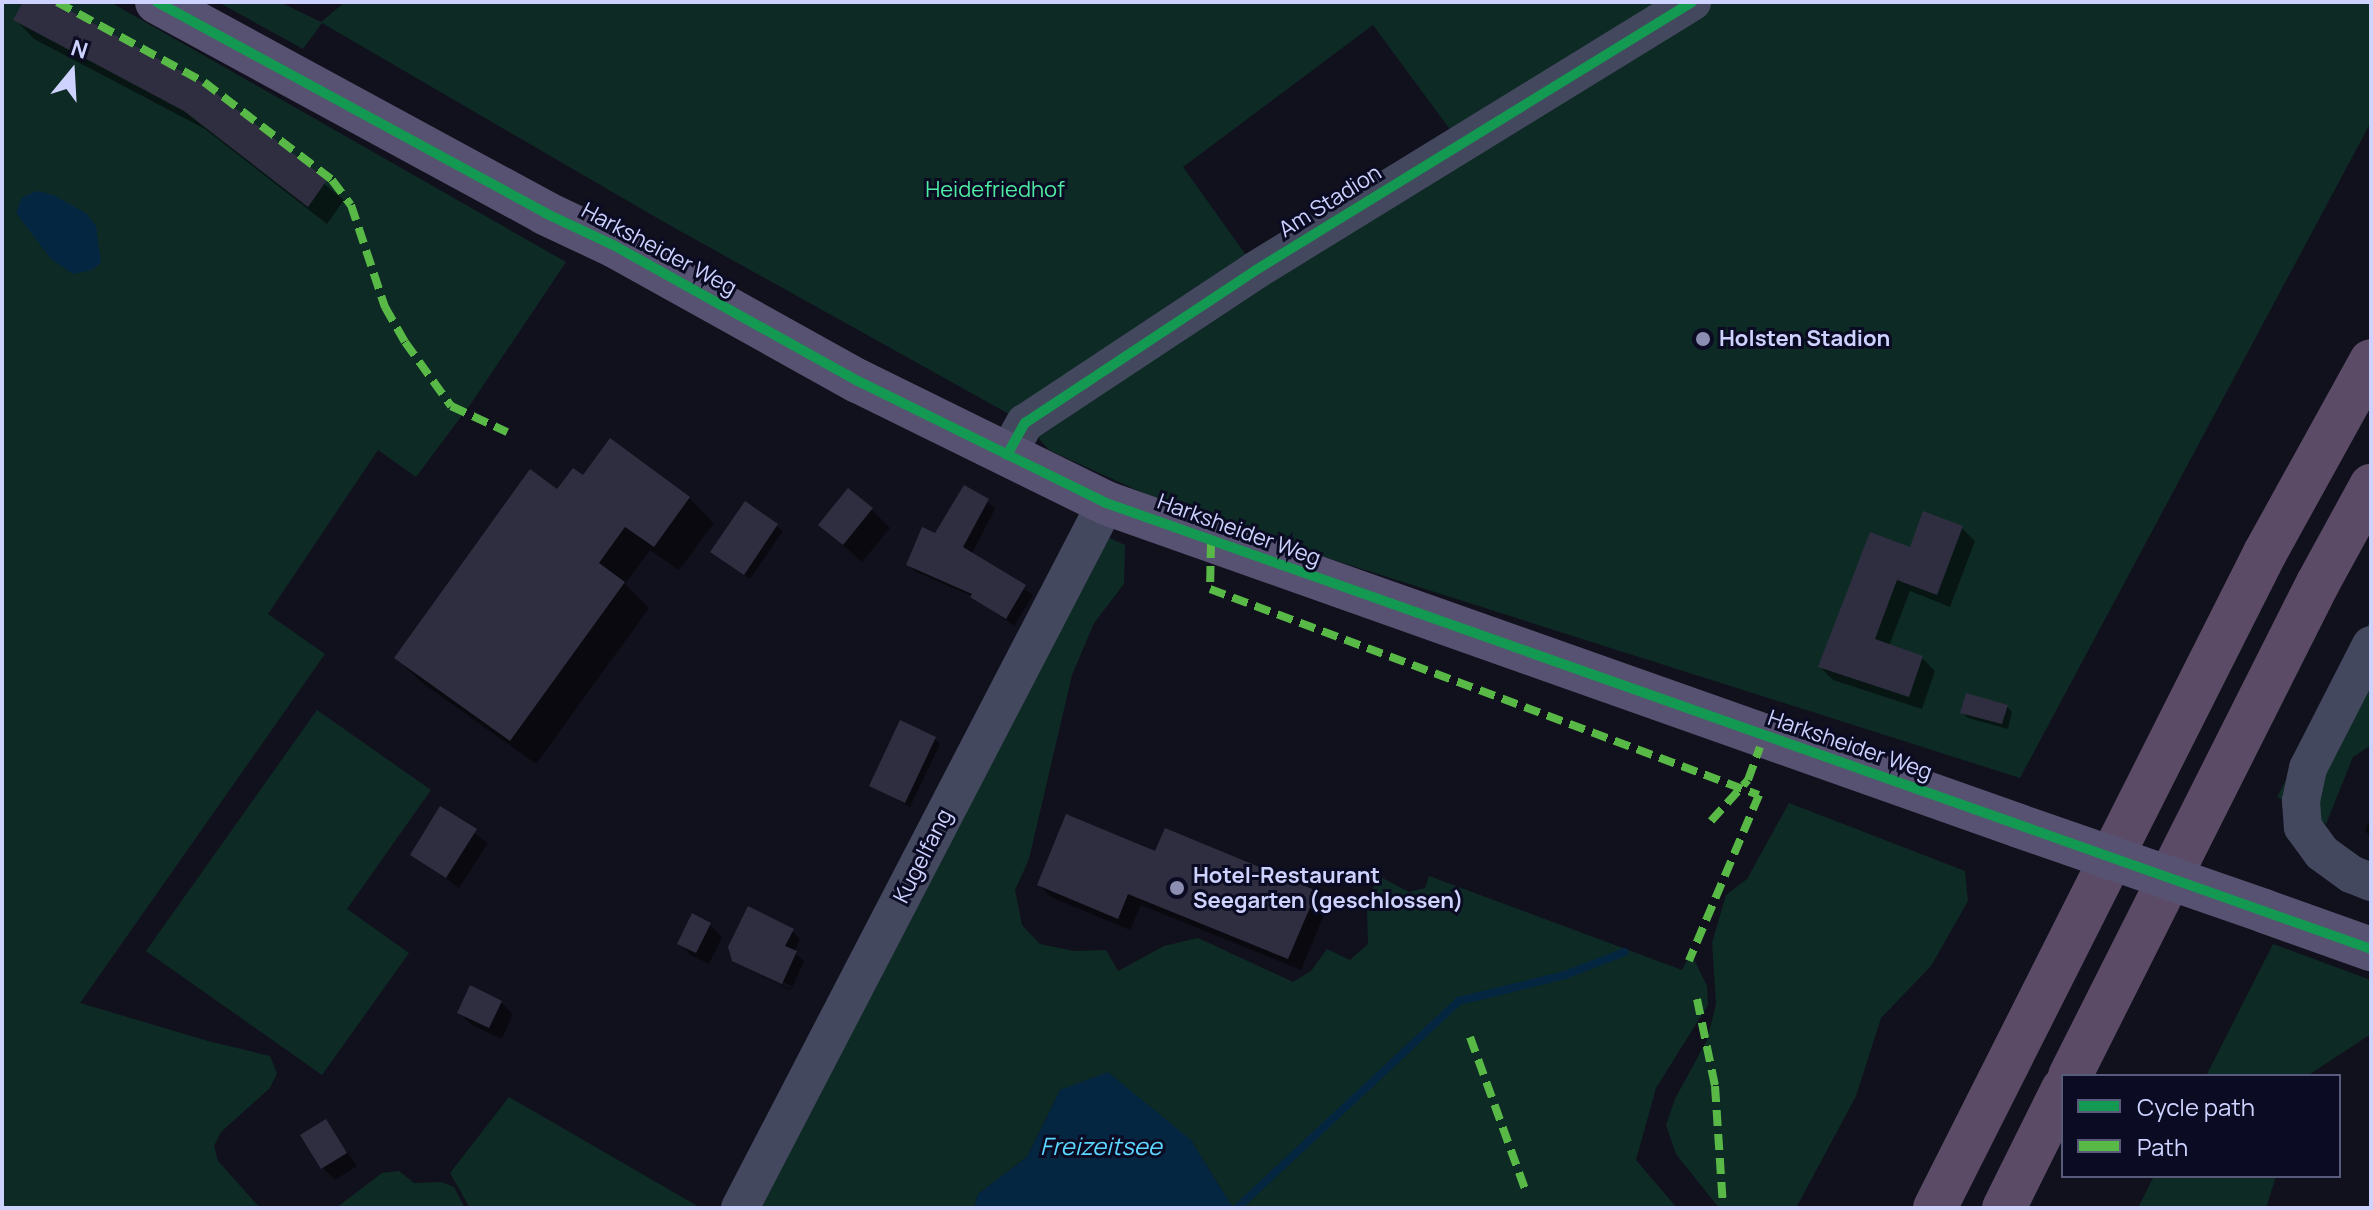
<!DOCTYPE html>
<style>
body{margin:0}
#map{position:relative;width:2373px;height:1210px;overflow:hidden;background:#11111d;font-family:Manrope,sans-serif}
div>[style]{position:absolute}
.green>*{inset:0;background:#0e2a25}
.water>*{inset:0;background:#052640}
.shadow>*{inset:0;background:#0007}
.stream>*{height:8px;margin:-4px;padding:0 4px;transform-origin:4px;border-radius:4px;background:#052640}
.building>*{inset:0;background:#2e2e40}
.minor>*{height:38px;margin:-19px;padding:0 19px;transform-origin:19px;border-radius:19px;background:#44485f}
.major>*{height:44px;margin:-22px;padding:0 22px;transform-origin:22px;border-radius:22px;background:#585272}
.highway>*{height:44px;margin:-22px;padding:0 22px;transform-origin:22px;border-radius:22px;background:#5c4b66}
.major-bridge>*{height:44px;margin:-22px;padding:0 22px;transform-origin:22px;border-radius:22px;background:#585272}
.quiet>*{height:8px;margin-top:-4px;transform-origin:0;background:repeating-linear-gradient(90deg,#58b947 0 16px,transparent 0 24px)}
.cycleway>*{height:10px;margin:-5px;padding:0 5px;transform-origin:5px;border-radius:5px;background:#139951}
.dots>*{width:22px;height:22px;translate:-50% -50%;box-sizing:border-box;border:4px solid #0b0c23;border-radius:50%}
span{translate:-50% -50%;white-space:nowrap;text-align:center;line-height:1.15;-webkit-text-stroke:6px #0b0c23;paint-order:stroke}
.park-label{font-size:22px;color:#4deca2}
.street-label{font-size:22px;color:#cdd2ff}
.poi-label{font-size:22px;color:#cdd2ff;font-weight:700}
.left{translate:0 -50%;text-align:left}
.water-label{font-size:24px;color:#5bd6ff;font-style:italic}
.frame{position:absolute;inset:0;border:4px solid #cdd2ff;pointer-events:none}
.legend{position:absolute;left:2061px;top:1074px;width:280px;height:104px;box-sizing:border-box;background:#0b0c23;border:2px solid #595b7b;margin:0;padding:10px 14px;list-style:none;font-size:24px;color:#cdd2ff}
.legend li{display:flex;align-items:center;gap:16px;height:40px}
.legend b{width:40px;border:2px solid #595b7b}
.north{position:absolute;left:32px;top:32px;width:80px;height:80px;-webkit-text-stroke:6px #0b0c23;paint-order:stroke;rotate:18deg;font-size:22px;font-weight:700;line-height:32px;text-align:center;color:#cdd2ff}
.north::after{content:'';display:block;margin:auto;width:28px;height:36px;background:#cdd2ff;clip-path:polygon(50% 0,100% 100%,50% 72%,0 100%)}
</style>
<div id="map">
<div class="green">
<div style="clip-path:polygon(2px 2px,110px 2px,566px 262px,472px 402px,416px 477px,378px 450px,268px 614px,325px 654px,80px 1003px,208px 1041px,270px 1056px,277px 1073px,270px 1088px,221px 1132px,214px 1146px,218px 1161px,260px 1208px,2px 1208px)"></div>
<div style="clip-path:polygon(evenodd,218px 2px,280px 2px,321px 22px,345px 2px,2371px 2px,2371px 122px,2020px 778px,1189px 514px,1049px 450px,1025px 423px,664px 222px,322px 23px,303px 49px,218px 2px,1373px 25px,1460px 143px,1256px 269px,1183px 167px,1373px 25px)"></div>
<div style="clip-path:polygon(1103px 535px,1125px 545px,1124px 584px,1094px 623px,1072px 675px,1029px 859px,1015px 890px,1022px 925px,1040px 944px,1074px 951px,1106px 950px,1118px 971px,1164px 946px,1198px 938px,1293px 982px,1311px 971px,1327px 949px,1350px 960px,1368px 944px,1367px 911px,1377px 875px,1409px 892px,1425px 888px,1429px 876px,1682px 970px,1691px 953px,1707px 986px,1708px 1005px,1656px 1088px,1636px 1160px,1677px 1208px,1233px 1208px,1191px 1140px,1060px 1090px,1027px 1157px,978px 1194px,974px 1208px,761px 1208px)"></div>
<div style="clip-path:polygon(2371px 619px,2371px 745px,2353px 757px,2326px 824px,2277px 797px)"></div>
<div style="clip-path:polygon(317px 710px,431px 790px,347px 909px,409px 953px,322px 1075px,146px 951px)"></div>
<div style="clip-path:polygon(1789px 803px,1965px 871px,1968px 901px,1931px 966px,1881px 1018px,1856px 1096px,1796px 1208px,1719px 1208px,1676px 1154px,1666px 1125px,1675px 1099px,1707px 1040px,1716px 1004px,1712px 943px,1726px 895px,1747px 879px)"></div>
<div style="clip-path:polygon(2273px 944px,2371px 980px,2371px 1034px,2307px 1076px,2206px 1076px)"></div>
<div style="clip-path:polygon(509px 1097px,701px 1208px,470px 1208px,450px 1173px)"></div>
<div style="clip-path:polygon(399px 1171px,414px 1183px,442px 1182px,454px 1187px,465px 1208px,336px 1208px,382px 1173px)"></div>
<div style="clip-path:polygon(2154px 1176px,2276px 1176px,2266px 1208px,2138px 1208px)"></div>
</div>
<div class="water">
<div style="clip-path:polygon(37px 191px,54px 195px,87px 214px,96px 226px,101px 263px,92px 270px,73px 274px,51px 259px,16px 213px,22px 197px)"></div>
<div style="clip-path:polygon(1108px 1072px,1191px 1140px,1233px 1208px,974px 1208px,978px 1194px,1027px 1157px,1060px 1090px)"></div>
</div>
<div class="shadow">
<div style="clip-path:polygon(26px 2px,50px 2px,202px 85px,344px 200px,327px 224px,205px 129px,34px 39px,16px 20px)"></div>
<div style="clip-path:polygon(584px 478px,689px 498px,714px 523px,679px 570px,650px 550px,625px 584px,649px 608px,536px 764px,421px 682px,397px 658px,558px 492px)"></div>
<div style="clip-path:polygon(987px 501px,995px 509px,971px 555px,1033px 595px,1014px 626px,972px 596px,916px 572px,908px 564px,936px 536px)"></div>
<div style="clip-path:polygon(745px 504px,783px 531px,750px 579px,713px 552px)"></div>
<div style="clip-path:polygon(871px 509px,890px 528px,862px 562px,821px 525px)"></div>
<div style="clip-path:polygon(1925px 514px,1962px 528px,1975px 541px,1950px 607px,1910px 591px,1889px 646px,1922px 658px,1935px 671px,1922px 709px,1833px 680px,1820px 667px,1911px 550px)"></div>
<div style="clip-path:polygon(2007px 706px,2012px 712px,2008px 729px,1968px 718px,1962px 712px)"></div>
<div style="clip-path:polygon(935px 739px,940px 744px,910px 807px,871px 785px)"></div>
<div style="clip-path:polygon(441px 809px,488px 843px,459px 888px,413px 854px)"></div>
<div style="clip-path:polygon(2371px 816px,2371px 837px,2365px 831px)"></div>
<div style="clip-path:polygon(1156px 854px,1316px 892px,1328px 905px,1301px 970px,1141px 905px,1130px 930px,1051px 897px,1039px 885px)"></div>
<div style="clip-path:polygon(692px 916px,710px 925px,722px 937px,709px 964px,691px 955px,679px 943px)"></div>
<div style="clip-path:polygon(792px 931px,800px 939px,794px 952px,804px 961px,791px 990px,741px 967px,791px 989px,792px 986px,734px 960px)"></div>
<div style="clip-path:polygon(501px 1002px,513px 1014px,502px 1039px,472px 1025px,459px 1013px)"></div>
<div style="clip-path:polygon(325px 1122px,357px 1166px,335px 1180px,323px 1168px)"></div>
</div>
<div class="stream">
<div style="left:1237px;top:1208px;width:304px;rotate:-43deg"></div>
<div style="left:1459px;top:1001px;width:109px;rotate:-13.8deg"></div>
<div style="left:1565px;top:975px;width:64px;rotate:-21deg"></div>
</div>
<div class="building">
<div style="clip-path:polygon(23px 2px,54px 2px,203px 83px,327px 180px,308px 207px,184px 111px,13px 20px)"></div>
<div style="clip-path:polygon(610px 438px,690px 497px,654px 547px,625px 527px,599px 563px,625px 582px,510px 741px,394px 658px,530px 469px,557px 489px,573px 468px,583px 475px)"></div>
<div style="clip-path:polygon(964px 485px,989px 499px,963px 547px,1026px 585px,1006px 619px,970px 597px,972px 594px,906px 565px,922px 527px,935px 533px)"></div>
<div style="clip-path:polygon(848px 488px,873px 508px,843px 545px,818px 525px)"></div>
<div style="clip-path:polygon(745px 501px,778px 524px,744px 575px,710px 552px)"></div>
<div style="clip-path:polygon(1923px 511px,1963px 526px,1937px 595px,1897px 580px,1875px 639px,1923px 656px,1909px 697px,1818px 667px,1870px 532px,1910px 547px)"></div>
<div style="clip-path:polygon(1966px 693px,2008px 705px,2002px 724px,1960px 713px)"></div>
<div style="clip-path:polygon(900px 720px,936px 737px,905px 803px,869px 786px)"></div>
<div style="clip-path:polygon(440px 806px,477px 829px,446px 878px,410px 855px)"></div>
<div style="clip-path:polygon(1066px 814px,1155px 851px,1165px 828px,1317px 891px,1288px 959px,1128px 894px,1118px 919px,1037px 885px)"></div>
<div style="clip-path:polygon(748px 906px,794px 929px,785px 946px,797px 951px,782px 984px,732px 961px,728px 947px)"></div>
<div style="clip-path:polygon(692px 913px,711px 923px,696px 953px,677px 944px)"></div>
<div style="clip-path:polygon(470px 985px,502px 1001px,489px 1028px,457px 1013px)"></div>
<div style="clip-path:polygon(326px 1119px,347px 1153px,321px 1169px,300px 1135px)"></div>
</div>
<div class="minor">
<div style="left:1007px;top:455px;width:37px;rotate:-61deg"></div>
<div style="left:1025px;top:423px;width:277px;rotate:-33.5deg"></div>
<div style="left:1256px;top:270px;width:512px;rotate:-31.58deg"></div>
<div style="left:2371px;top:645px;width:138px;rotate:117.1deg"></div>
<div style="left:2308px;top:768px;width:34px;rotate:102deg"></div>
<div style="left:2301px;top:801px;width:26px;rotate:86deg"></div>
<div style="left:2303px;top:827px;width:32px;rotate:54deg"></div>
<div style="left:2322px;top:853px;width:36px;rotate:36deg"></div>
<div style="left:2351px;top:874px;width:22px;rotate:22deg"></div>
<div style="left:740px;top:1208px;width:794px;rotate:-62.56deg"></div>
</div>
<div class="major">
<div style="left:157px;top:2px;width:442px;rotate:28.5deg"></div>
<div style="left:545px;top:213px;width:77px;rotate:25.2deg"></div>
<div style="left:615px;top:246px;width:278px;rotate:29.1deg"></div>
<div style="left:858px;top:381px;width:276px;rotate:26.2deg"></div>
<div style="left:1106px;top:503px;width:968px;rotate:19.48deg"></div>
<div style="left:2264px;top:911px;width:114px;rotate:19.6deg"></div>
</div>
<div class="highway">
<div style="left:2070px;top:1076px;width:552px;rotate:-63.3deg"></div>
<div style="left:2318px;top:583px;width:111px;rotate:-61.3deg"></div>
<div style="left:1935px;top:1208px;width:733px;rotate:-63.26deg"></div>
<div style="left:2265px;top:553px;width:219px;rotate:-61.1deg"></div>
<div style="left:2004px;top:1208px;width:133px;rotate:-63.6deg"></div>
</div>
<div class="major-bridge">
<div style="left:2019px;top:826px;width:259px;rotate:19.1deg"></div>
</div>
<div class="quiet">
<div style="left:57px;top:2px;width:167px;rotate:28.6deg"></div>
<div style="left:204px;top:82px;width:161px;rotate:37.4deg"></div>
<div style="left:332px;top:180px;width:31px;rotate:53deg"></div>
<div style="left:351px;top:205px;width:108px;rotate:71.6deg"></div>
<div style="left:385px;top:307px;width:40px;rotate:60.3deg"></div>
<div style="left:405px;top:342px;width:79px;rotate:54.3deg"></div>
<div style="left:451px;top:406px;width:62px;rotate:24.9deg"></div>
<div style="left:1211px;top:542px;width:47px;rotate:91.2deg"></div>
<div style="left:1210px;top:589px;width:586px;rotate:20.57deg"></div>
<div style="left:1759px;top:795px;width:180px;rotate:112.9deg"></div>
<div style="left:1711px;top:821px;width:55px;rotate:-47.9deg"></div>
<div style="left:1748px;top:780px;width:35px;rotate:-70deg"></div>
<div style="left:1697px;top:999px;width:89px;rotate:78.3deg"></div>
<div style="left:1715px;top:1086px;width:122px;rotate:86.2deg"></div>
<div style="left:1470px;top:1037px;width:165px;rotate:70.1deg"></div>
</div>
<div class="cycleway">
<div style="left:157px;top:2px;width:442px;rotate:28.5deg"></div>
<div style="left:545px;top:213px;width:77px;rotate:25.2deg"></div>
<div style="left:615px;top:246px;width:278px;rotate:29.1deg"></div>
<div style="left:858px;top:381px;width:276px;rotate:26.2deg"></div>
<div style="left:1106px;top:503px;width:1341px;rotate:19.42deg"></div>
<div style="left:1007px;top:455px;width:37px;rotate:-61deg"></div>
<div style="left:1025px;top:423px;width:277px;rotate:-33.5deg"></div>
<div style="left:1256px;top:270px;width:512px;rotate:-31.58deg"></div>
</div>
<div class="dots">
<div style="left:1703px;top:339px;background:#8b8eb0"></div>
<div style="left:1177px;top:888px;background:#8b8eb0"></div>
</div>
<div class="park-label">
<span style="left:995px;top:190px">Heidefriedhof</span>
</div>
<div class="street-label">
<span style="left:1330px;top:201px;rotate:-32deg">Am Stadion</span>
<span style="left:659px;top:249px;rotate:28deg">Harksheider Weg</span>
<span style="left:1239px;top:530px;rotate:20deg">Harksheider Weg</span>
<span style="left:1850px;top:745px;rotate:19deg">Harksheider Weg</span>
<span style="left:923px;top:856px;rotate:-63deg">Kugelfang</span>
</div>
<div class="poi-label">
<span class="left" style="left:1719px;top:339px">Holsten Stadion</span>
<span class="left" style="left:1193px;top:888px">Hotel-Restaurant<br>Seegarten (geschlossen)</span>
</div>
<div class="water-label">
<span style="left:1101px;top:1146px">Freizeitsee</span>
</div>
<div class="frame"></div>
<ul class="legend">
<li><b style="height:10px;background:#139951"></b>Cycle path</li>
<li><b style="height:10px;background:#58b947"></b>Path</li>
</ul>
<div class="north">N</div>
</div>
